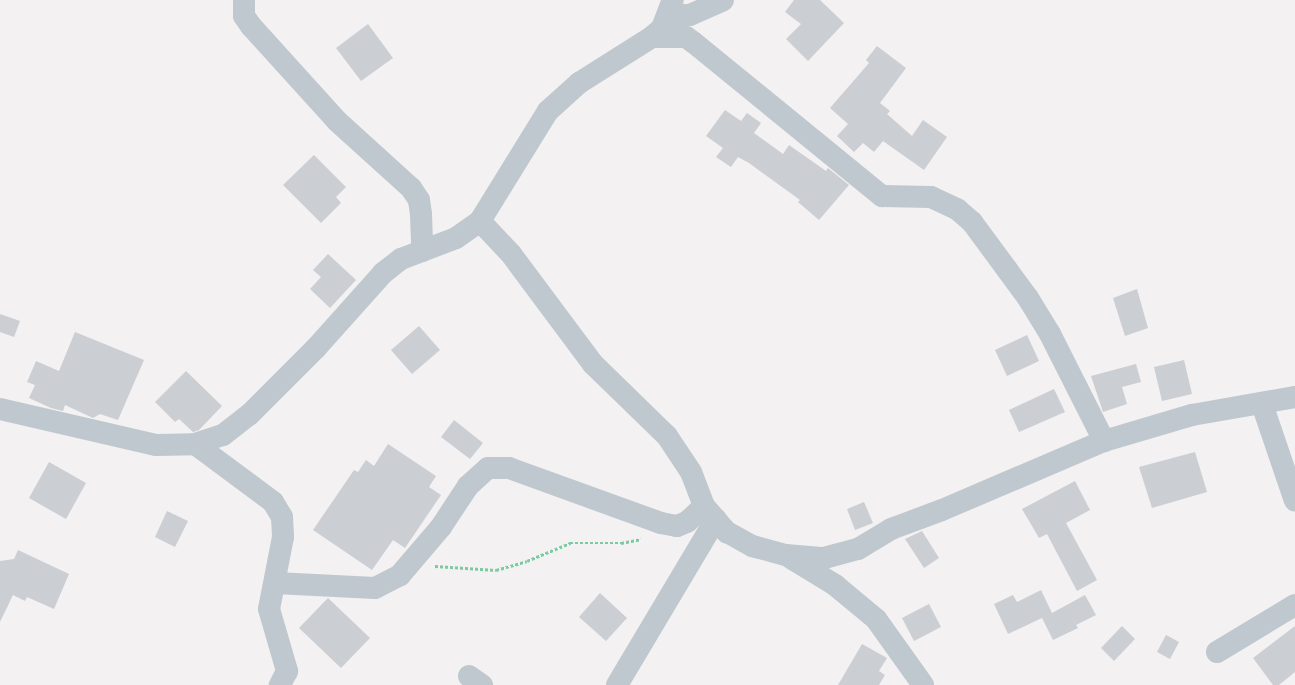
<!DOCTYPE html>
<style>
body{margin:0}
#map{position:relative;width:1295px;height:685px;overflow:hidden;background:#f3f1f1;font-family:"Noto Sans",sans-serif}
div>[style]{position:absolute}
.building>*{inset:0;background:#cbced3}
.path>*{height:2.5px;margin-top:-1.25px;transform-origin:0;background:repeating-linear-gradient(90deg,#7ccaa0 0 3px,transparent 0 5px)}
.minor>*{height:22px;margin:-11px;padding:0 11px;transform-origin:11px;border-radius:11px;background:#bfc8ce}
span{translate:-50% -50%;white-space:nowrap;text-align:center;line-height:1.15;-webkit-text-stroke:3px #fff;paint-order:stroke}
</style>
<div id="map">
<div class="building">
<div style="clip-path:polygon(794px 0,820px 0,844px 23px,808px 61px,786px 39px,801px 24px,785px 12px)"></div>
<div style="clip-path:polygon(368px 24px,393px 58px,361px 81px,336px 48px)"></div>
<div style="clip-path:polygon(877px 46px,906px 68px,880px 103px,890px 111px,887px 114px,912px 136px,923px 120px,947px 137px,924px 170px,883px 141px,874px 152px,863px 143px,854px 152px,837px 136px,848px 124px,830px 108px,869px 63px,866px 60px)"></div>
<div style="clip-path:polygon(725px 110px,741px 121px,747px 113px,761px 123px,754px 133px,783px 154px,789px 145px,826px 171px,828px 168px,849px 185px,819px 220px,798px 202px,800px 200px,749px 163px,738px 157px,731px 167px,716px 157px,723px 148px,706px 136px)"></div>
<div style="clip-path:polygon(314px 155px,346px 187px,336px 197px,341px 203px,321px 223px,283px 185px)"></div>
<div style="clip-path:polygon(328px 254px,356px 280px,330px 308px,310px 289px,321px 277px,313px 270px)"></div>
<div style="clip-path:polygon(1137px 289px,1148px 328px,1125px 336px,1113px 298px)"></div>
<div style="clip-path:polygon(0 314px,20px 321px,14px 337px,0 332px)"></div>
<div style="clip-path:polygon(419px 326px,440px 350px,412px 374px,391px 350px)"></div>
<div style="clip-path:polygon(75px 332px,144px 360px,118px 420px,100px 414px,93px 418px,65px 405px,63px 411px,51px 408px,29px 398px,35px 385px,27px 382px,36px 361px,59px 371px)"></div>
<div style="clip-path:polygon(1027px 335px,1039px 361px,1007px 376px,995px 350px)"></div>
<div style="clip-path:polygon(1184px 360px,1192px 394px,1162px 401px,1154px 367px)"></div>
<div style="clip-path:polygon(1136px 364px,1141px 382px,1122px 387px,1127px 404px,1103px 412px,1091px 376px)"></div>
<div style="clip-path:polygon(186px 371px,222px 406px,199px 430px,193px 432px,179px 419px,175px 422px,155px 402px)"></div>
<div style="clip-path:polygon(1054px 389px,1065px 412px,1019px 432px,1009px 410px)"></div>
<div style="clip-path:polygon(454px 420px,483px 443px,470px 459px,441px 437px)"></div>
<div style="clip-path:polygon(388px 444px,436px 476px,429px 487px,441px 495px,405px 548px,393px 540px,372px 570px,313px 530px,354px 470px,358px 472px,366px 460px,374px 466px)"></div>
<div style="clip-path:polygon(1195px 452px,1207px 492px,1152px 508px,1139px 467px)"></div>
<div style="clip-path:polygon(49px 462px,86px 483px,66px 519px,29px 498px)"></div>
<div style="clip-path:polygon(1075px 481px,1090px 510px,1066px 523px,1097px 580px,1077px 591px,1047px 534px,1039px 538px,1022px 509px)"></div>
<div style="clip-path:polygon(864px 502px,873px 523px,855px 530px,847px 509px)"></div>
<div style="clip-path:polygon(167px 511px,188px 521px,175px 547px,155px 537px)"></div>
<div style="clip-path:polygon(922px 531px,939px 558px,924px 568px,905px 539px)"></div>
<div style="clip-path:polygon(18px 550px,69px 574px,54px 609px,27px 597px,25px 601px,13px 595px,0 622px,0 561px,14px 559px)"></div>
<div style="clip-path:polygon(1041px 590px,1052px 613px,1085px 595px,1096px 615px,1076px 625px,1078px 628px,1053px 640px,1042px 618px,1008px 634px,994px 604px,1013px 595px,1017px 602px)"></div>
<div style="clip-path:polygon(600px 593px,627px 618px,606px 641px,579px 617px)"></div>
<div style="clip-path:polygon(328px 598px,370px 638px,341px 668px,299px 628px)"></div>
<div style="clip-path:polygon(929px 604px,941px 627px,914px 641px,902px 618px)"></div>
<div style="clip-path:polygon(1122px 626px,1135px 639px,1114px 661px,1101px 648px)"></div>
<div style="clip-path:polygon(1295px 626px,1295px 672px,1279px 685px,1273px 685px,1253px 658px)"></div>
<div style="clip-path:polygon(1166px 635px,1179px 642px,1170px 659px,1157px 652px)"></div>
<div style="clip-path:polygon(862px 644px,887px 658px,879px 671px,885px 675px,879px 685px,838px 685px)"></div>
</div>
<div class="path">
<div style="left:435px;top:566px;width:61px;rotate:3.8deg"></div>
<div style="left:496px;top:570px;width:32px;rotate:-16deg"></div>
<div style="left:527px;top:561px;width:47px;rotate:-22.7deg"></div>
<div style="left:570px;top:543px;width:51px"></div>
<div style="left:621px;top:543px;width:20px;rotate:-11deg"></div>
</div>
<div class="minor">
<div style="left:244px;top:0;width:16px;rotate:90deg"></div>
<div style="left:244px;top:16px;width:12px;rotate:55deg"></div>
<div style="left:251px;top:26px;width:128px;rotate:47.8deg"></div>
<div style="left:337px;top:121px;width:100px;rotate:42.2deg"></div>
<div style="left:411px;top:188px;width:14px;rotate:56deg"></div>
<div style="left:419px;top:200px;width:14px;rotate:82deg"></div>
<div style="left:421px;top:214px;width:37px;rotate:88deg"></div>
<div style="left:668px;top:16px;width:22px;rotate:-3deg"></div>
<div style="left:690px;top:15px;width:36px;rotate:-24deg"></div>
<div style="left:652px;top:37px;width:34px"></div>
<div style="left:686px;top:37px;width:9px;rotate:36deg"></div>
<div style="left:693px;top:42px;width:244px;rotate:39.2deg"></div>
<div style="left:882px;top:196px;width:49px;rotate:1.2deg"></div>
<div style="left:931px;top:197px;width:29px;rotate:25deg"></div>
<div style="left:957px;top:209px;width:20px;rotate:41deg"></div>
<div style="left:972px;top:222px;width:94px;rotate:53.6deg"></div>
<div style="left:1028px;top:298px;width:42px;rotate:58.6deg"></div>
<div style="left:1050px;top:334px;width:120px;rotate:63.2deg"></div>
<div style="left:480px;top:221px;width:45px;rotate:46.8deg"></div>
<div style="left:511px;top:254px;width:137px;rotate:53.3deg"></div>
<div style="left:593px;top:364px;width:103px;rotate:44.2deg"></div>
<div style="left:667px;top:436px;width:43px;rotate:56.3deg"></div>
<div style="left:691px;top:472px;width:36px;rotate:69deg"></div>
<div style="left:704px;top:506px;width:35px;rotate:49deg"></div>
<div style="left:727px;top:532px;width:29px;rotate:29deg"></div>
<div style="left:752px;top:546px;width:35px;rotate:15deg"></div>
<div style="left:786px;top:555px;width:38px;rotate:5deg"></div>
<div style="left:824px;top:558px;width:35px;rotate:-15deg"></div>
<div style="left:858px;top:549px;width:39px;rotate:-31deg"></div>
<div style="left:891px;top:529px;width:54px;rotate:-20.4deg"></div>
<div style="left:942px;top:510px;width:176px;rotate:-23.1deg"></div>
<div style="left:1104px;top:441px;width:92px;rotate:-16.5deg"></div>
<div style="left:1192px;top:415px;width:105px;rotate:-9.9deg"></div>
<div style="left:1262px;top:404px;width:102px;rotate:71.2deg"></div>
<div style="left:0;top:409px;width:160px;rotate:13deg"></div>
<div style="left:156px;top:445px;width:39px;rotate:-1deg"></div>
<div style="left:195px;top:444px;width:29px;rotate:-18deg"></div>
<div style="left:223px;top:435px;width:33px;rotate:-38deg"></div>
<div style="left:249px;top:415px;width:95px;rotate:-45deg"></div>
<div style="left:316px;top:348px;width:101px;rotate:-48.2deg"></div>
<div style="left:383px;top:273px;width:23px;rotate:-38deg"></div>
<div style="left:401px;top:259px;width:59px;rotate:-20.9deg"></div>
<div style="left:456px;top:238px;width:29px;rotate:-35deg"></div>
<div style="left:480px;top:221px;width:129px;rotate:-58.3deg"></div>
<div style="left:548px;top:111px;width:42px;rotate:-42.1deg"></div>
<div style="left:579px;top:83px;width:86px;rotate:-32.2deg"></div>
<div style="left:652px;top:37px;width:13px;rotate:-42deg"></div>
<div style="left:662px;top:28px;width:30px;rotate:-69deg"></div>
<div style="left:195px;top:444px;width:97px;rotate:36.6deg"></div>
<div style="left:273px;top:502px;width:17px;rotate:59deg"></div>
<div style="left:282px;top:517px;width:20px;rotate:87deg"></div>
<div style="left:283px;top:537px;width:73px;rotate:101deg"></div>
<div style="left:269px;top:609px;width:65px;rotate:73.8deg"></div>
<div style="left:287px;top:671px;width:16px;rotate:117deg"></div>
<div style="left:791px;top:558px;width:52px;rotate:31.5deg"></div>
<div style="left:835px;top:585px;width:53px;rotate:39.7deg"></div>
<div style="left:876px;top:619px;width:81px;rotate:54.5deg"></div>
<div style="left:275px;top:583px;width:100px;rotate:2.9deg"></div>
<div style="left:375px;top:588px;width:28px;rotate:-27deg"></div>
<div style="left:400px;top:575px;width:63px;rotate:-49.5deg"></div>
<div style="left:441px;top:527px;width:49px;rotate:-56.6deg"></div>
<div style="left:468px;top:486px;width:27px;rotate:-42deg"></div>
<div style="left:488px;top:468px;width:21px"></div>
<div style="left:509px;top:468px;width:162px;rotate:19.9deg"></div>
<div style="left:661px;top:523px;width:16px;rotate:11deg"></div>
<div style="left:677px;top:526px;width:11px;rotate:-22deg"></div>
<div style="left:687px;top:522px;width:23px;rotate:-43deg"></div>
<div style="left:1217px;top:652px;width:91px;rotate:-31.1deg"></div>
<div style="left:469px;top:676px;width:16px;rotate:35deg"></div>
<div style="left:617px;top:685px;width:193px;rotate:-59.2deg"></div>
</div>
</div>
